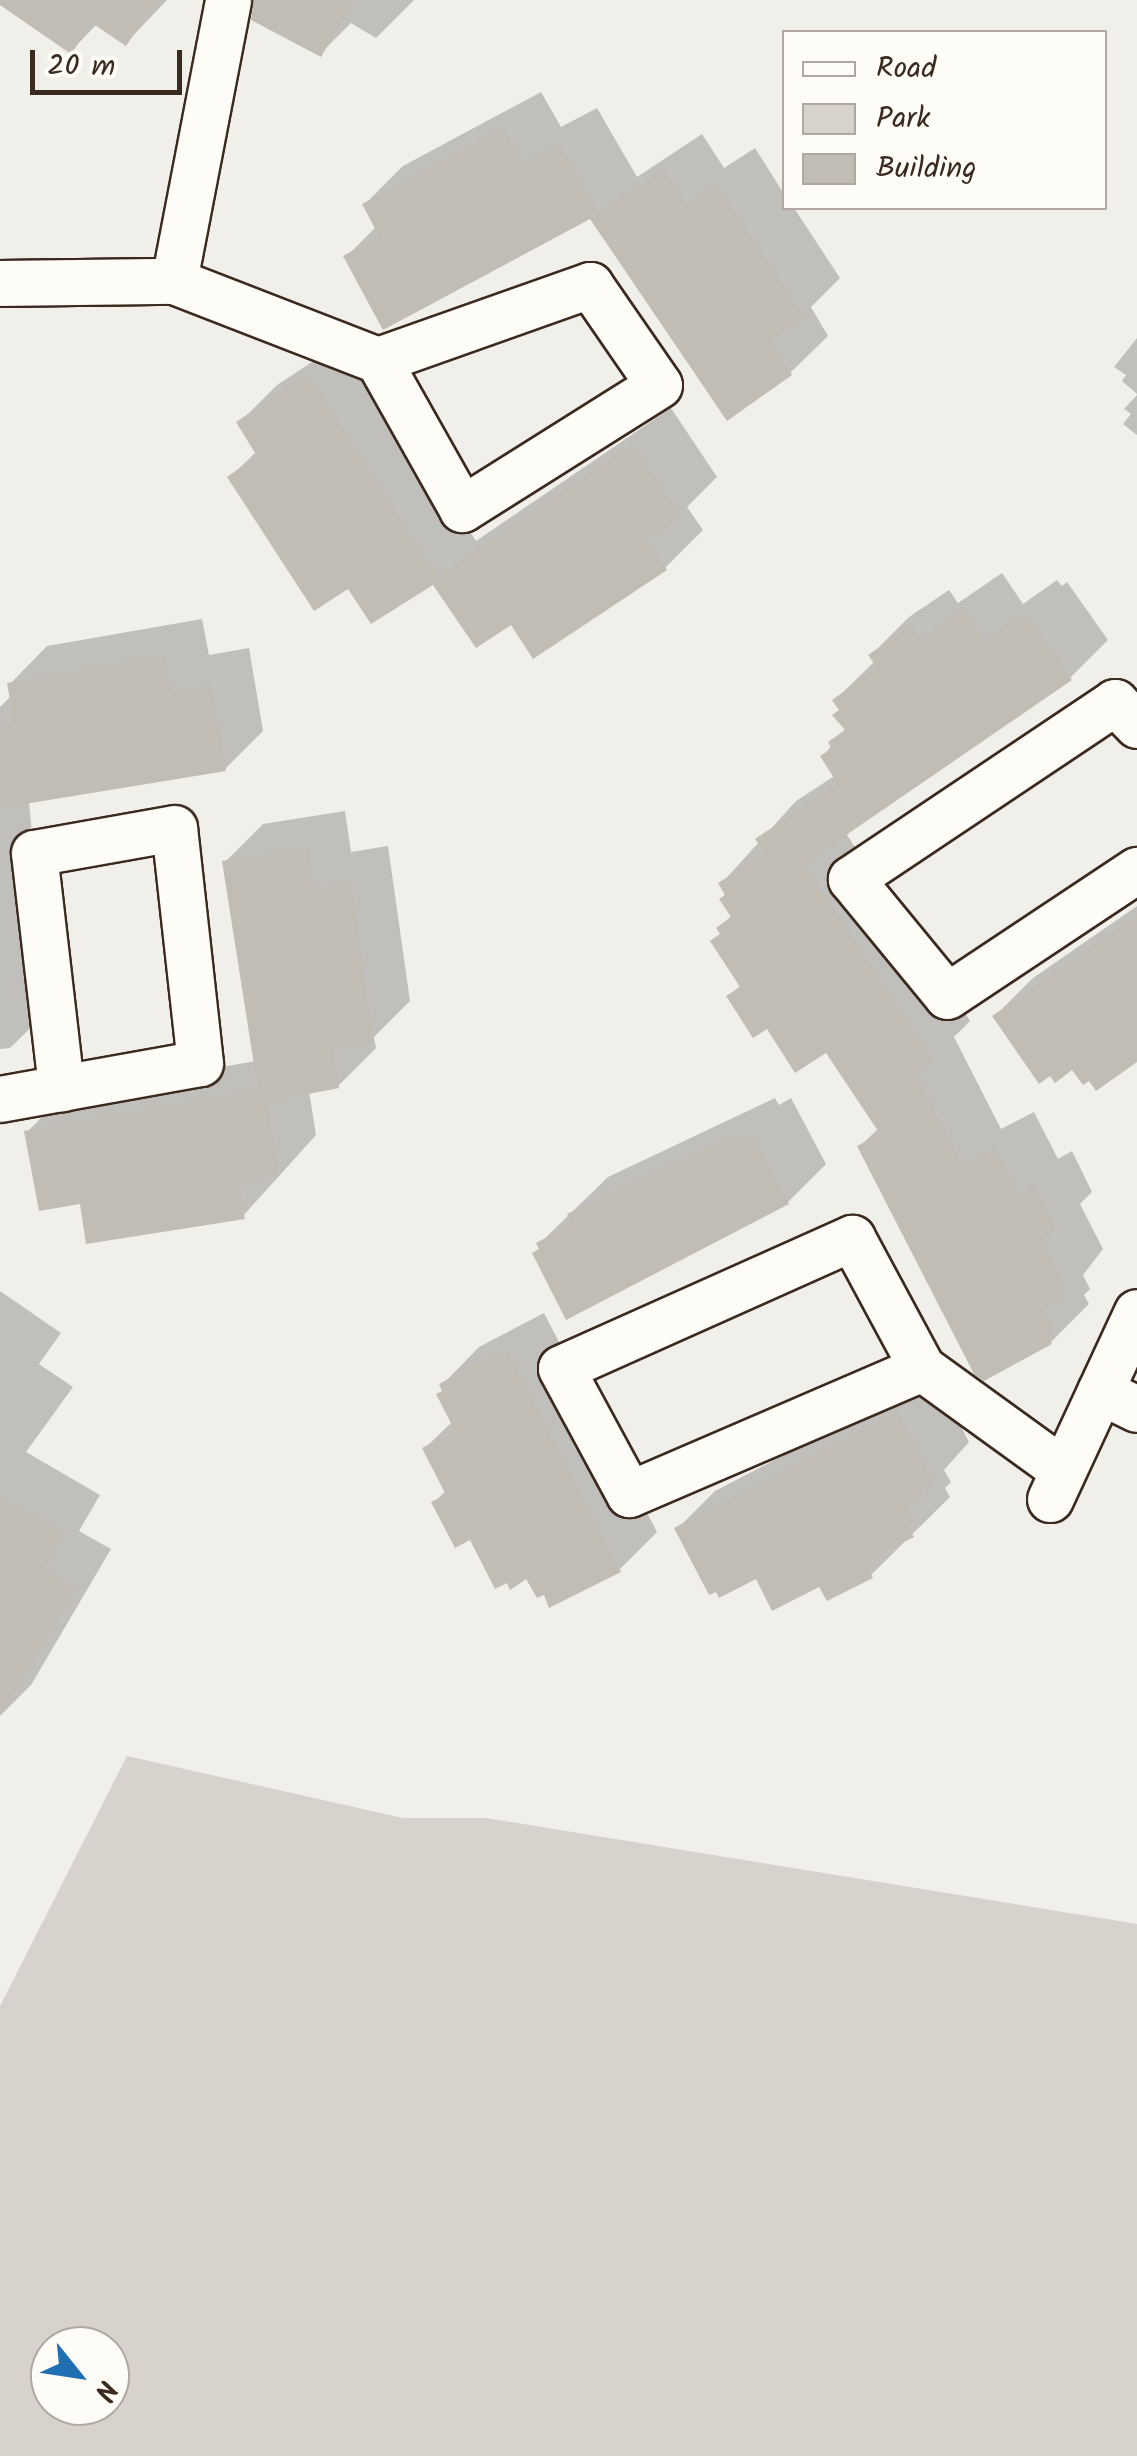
<!DOCTYPE html>
<style>
body{margin:0}
#map{position:relative;width:1137px;height:2456px;overflow:hidden;background:#f1efea;font-family:Kalam,sans-serif}
div>[style]{position:absolute}
.green>*{inset:0;background:#d7d2cc}
.shadow>*{inset:0;background:#0003}
.building>*{inset:0;background:#c1bcb4}
.roads{filter:drop-shadow(2px 0 #3b2a1e) drop-shadow(-2px 0 #3b2a1e) drop-shadow(0 2px #3b2a1e) drop-shadow(0 -2px #3b2a1e)}
.street>*{height:45px;margin:-22.5px;padding:0 22.5px;transform-origin:22.5px;border-radius:22.5px;background:#fdfcf7}
span{translate:-50% -50%;white-space:nowrap;text-align:center;line-height:1.15;-webkit-text-stroke:8px #fdfcf7;paint-order:stroke}
.legend{position:absolute;left:782px;top:30px;width:325px;height:180px;box-sizing:border-box;background:#fdfcf7;border:2px solid #afa8a0;margin:0;padding:12px 18px;list-style:none;font-size:30px;color:#3b2a1e}
.legend li{display:flex;align-items:center;gap:20px;height:50px}
.legend b{width:50px;border:2px solid #afa8a0}
.north{position:absolute;left:30px;top:2326px;width:100px;height:100px;box-sizing:border-box;background:#fdfcf7;border:2px solid #afa8a0;border-radius:50%;rotate:120deg;font-size:28px;font-weight:700;line-height:40px;text-align:center;color:#3b2a1e}
.north::after{content:'';display:block;margin:auto;width:35px;height:45px;background:#1f6fb2;clip-path:polygon(50% 0,100% 100%,50% 72%,0 100%)}
.scale{position:absolute;left:30px;top:50px;width:152px;height:45px;box-sizing:border-box;border:5px solid #3b2a1e;border-top:0;padding-left:12px;font-size:30px;line-height:35px;white-space:nowrap;color:#3b2a1e;-webkit-text-stroke:8px #fdfcf7;paint-order:stroke}
</style>
<div id="map">
<div class="green">
<div style="clip-path:polygon(evenodd,127px 1756px,403px 1818px,486px 1818px,1137px 1924px,1137px 2456px,0 2456px,0 2006px,127px 1756px,110px 2346px,110px 2406px,50px 2406px,50px 2346px,110px 2346px)"></div>
</div>
<div class="shadow">
<div style="clip-path:polygon(0 0,167px 0,126px 43px,97px 24px,71px 51px)"></div>
<div style="clip-path:polygon(265px 0,414px 0,376px 38px,351px 23px,320px 54px)"></div>
<div style="clip-path:polygon(541px 92px,561px 127px,597px 108px,637px 177px,702px 134px,724px 168px,755px 148px,784px 194px,784px 208px,794px 208px,840px 278px,811px 307px,828px 336px,790px 373px,591px 215px,346px 257px,377px 226px,365px 204px,403px 166px)"></div>
<div style="clip-path:polygon(1137px 338px,1137px 394px,1122px 381px,1126px 375px,1114px 367px)"></div>
<div style="clip-path:polygon(347px 339px,476px 541px,671px 408px,717px 477px,687px 507px,703px 530px,665px 568px,512px 622px,434px 582px,349px 585px,230px 477px,257px 451px,239px 423px,277px 385px)"></div>
<div style="clip-path:polygon(1137px 395px,1137px 435px,1123px 424px,1131px 414px,1124px 409px)"></div>
<div style="clip-path:polygon(1002px 573px,1023px 604px,1057px 580px,1062px 586px,1067px 582px,1108px 640px,1070px 678px,845px 832px,970px 1021px,954px 1037px,1001px 1129px,1034px 1112px,1058px 1159px,1072px 1151px,1092px 1192px,1080px 1204px,1103px 1249px,1083px 1275px,1090px 1289px,1084px 1295px,1089px 1304px,1051px 1342px,860px 1146px,879px 1128px,827px 1049px,768px 1025px,729px 997px,741px 985px,719px 928px,732px 915px,721px 884px,796px 801px,836px 775px,823px 756px,847px 727px,835px 700px,875px 661px,871px 655px,909px 617px,949px 590px,958px 603px)"></div>
<div style="clip-path:polygon(202px 619px,209px 655px,249px 648px,263px 731px,225px 769px,29px 801px,48px 1011px,10px 1048px,0 1049px,0 707px,12px 695px,10px 684px,47px 646px)"></div>
<div style="clip-path:polygon(345px 811px,351px 852px,388px 846px,410px 1001px,374px 1037px,376px 1048px,338px 1086px,309px 1091px,316px 1135px,243px 1216px,82px 1201px,27px 1132px,65px 1094px,256px 1061px,225px 862px,263px 824px)"></div>
<div style="clip-path:polygon(1137px 906px,1137px 1059px,1073px 1067px,995px 1016px,1033px 978px)"></div>
<div style="clip-path:polygon(775px 1098px,779px 1105px,791px 1098px,826px 1164px,788px 1202px,567px 1317px,539px 1244px,608px 1177px)"></div>
<div style="clip-path:polygon(0 1291px,61px 1333px,39px 1364px,73px 1387px,26px 1452px,100px 1495px,79px 1531px,111px 1549px,31px 1685px,0 1716px)"></div>
<div style="clip-path:polygon(544px 1313px,657px 1532px,619px 1570px,545px 1592px,471px 1537px,434px 1502px,447px 1490px,425px 1448px,453px 1421px,442px 1385px,479px 1347px)"></div>
<div style="clip-path:polygon(935px 1376px,969px 1442px,944px 1470px,951px 1482px,945px 1488px,950px 1497px,871px 1575px,820px 1584px,757px 1575px,677px 1529px,715px 1491px)"></div>
</div>
<div class="building">
<div style="clip-path:polygon(0 0,157px 0,126px 46px,92px 23px,71px 54px,0 5px)"></div>
<div style="clip-path:polygon(254px 0,353px 0,321px 57px,251px 20px)"></div>
<div style="clip-path:polygon(503px 128px,522px 163px,559px 144px,598px 213px,663px 170px,686px 204px,716px 184px,804px 318px,770px 340px,792px 375px,727px 421px,590px 219px,383px 330px,343px 256px,379px 236px,362px 204px)"></div>
<div style="clip-path:polygon(308px 375px,437px 577px,632px 444px,681px 517px,646px 540px,667px 570px,533px 659px,511px 625px,476px 648px,433px 585px,371px 624px,348px 589px,314px 611px,227px 477px,257px 456px,236px 422px)"></div>
<div style="clip-path:polygon(963px 609px,984px 640px,1018px 616px,1023px 622px,1028px 617px,1072px 680px,804px 864px,933px 1061px,915px 1072px,962px 1165px,995px 1148px,1019px 1195px,1034px 1187px,1056px 1231px,1041px 1240px,1067px 1289px,1056px 1294px,1060px 1301px,1044px 1309px,1053px 1329px,1046px 1333px,1052px 1344px,984px 1381px,974px 1374px,857px 1146px,880px 1134px,826px 1053px,795px 1073px,767px 1029px,753px 1038px,726px 996px,740px 987px,710px 941px,720px 934px,716px 928px,731px 917px,719px 899px,725px 895px,718px 883px,765px 853px,755px 839px,838px 784px,820px 756px,832px 749px,828px 742px,845px 730px,832px 715px,839px 710px,832px 700px,877px 668px,868px 655px,911px 626px,920px 639px)"></div>
<div style="clip-path:polygon(165px 655px,171px 692px,211px 685px,226px 771px,0 808px,0 726px,14px 723px,7px 683px)"></div>
<div style="clip-path:polygon(308px 848px,314px 888px,351px 882px,373px 1042px,333px 1048px,339px 1088px,267px 1102px,279px 1175px,238px 1182px,245px 1219px,86px 1244px,80px 1204px,39px 1211px,24px 1131px,258px 1090px,222px 861px)"></div>
<div style="clip-path:polygon(1137px 915px,1137px 1062px,1096px 1091px,1089px 1081px,1083px 1085px,1072px 1070px,1055px 1083px,1050px 1076px,1039px 1084px,992px 1016px)"></div>
<div style="clip-path:polygon(736px 1134px,740px 1141px,752px 1134px,789px 1204px,566px 1320px,532px 1253px,539px 1249px,536px 1243px,572px 1224px,567px 1214px)"></div>
<div style="clip-path:polygon(506px 1349px,621px 1572px,549px 1608px,544px 1595px,537px 1598px,526px 1579px,510px 1590px,507px 1583px,495px 1589px,470px 1540px,455px 1548px,431px 1502px,446px 1495px,422px 1448px,455px 1431px,436px 1394px,442px 1391px,439px 1384px)"></div>
<div style="clip-path:polygon(897px 1412px,933px 1482px,919px 1488px,923px 1494px,905px 1506px,915px 1522px,908px 1525px,914px 1537px,865px 1562px,873px 1578px,827px 1601px,819px 1587px,772px 1611px,756px 1579px,719px 1598px,716px 1592px,709px 1595px,674px 1528px)"></div>
<div style="clip-path:polygon(0 1496px,64px 1533px,43px 1569px,76px 1588px,0 1715px)"></div>
</div>
<div class="roads">
<div class="street">
<div style="left:174px;top:281px;width:219px;rotate:21.2deg"></div>
<div style="left:378px;top:360px;width:225px;rotate:-19.5deg"></div>
<div style="left:590px;top:285px;width:121px;rotate:55.4deg"></div>
<div style="left:659px;top:385px;width:233px;rotate:147.8deg"></div>
<div style="left:462px;top:509px;width:171px;rotate:-119.4deg"></div>
<div style="left:0;top:283px;width:174px;rotate:-0.7deg"></div>
<div style="left:174px;top:281px;width:286px;rotate:-79.1deg"></div>
<div style="left:1137px;top:725px;width:32px;rotate:-134deg"></div>
<div style="left:1115px;top:702px;width:318px;rotate:146.2deg"></div>
<div style="left:851px;top:879px;width:151px;rotate:50.6deg"></div>
<div style="left:947px;top:996px;width:228px;rotate:-33.6deg"></div>
<div style="left:0;top:1099px;width:203px;rotate:-10.2deg"></div>
<div style="left:200px;top:1063px;width:236px;rotate:-96.3deg"></div>
<div style="left:174px;top:828px;width:142px;rotate:169.9deg"></div>
<div style="left:34px;top:853px;width:237px;rotate:83.4deg"></div>
<div style="left:922px;top:1368px;width:319px;rotate:156.7deg"></div>
<div style="left:629px;top:1494px;width:143px;rotate:-118.4deg"></div>
<div style="left:561px;top:1368px;width:319px;rotate:-24.1deg"></div>
<div style="left:852px;top:1238px;width:148px;rotate:61.7deg"></div>
<div style="left:922px;top:1368px;width:174px;rotate:35.9deg"></div>
<div style="left:1100px;top:1391px;width:41px;rotate:25.9deg"></div>
<div style="left:1050px;top:1499px;width:206px;rotate:-65.1deg"></div>
</div>
</div>
<ul class="legend">
<li><b style="height:12px;background:#fdfcf7"></b>Road</li>
<li><b style="height:28px;background:#d7d2cc"></b>Park</li>
<li><b style="height:28px;background:#c1bcb4"></b>Building</li>
</ul>
<div class="north">N</div>
<div class="scale">20 m</div>
</div>
